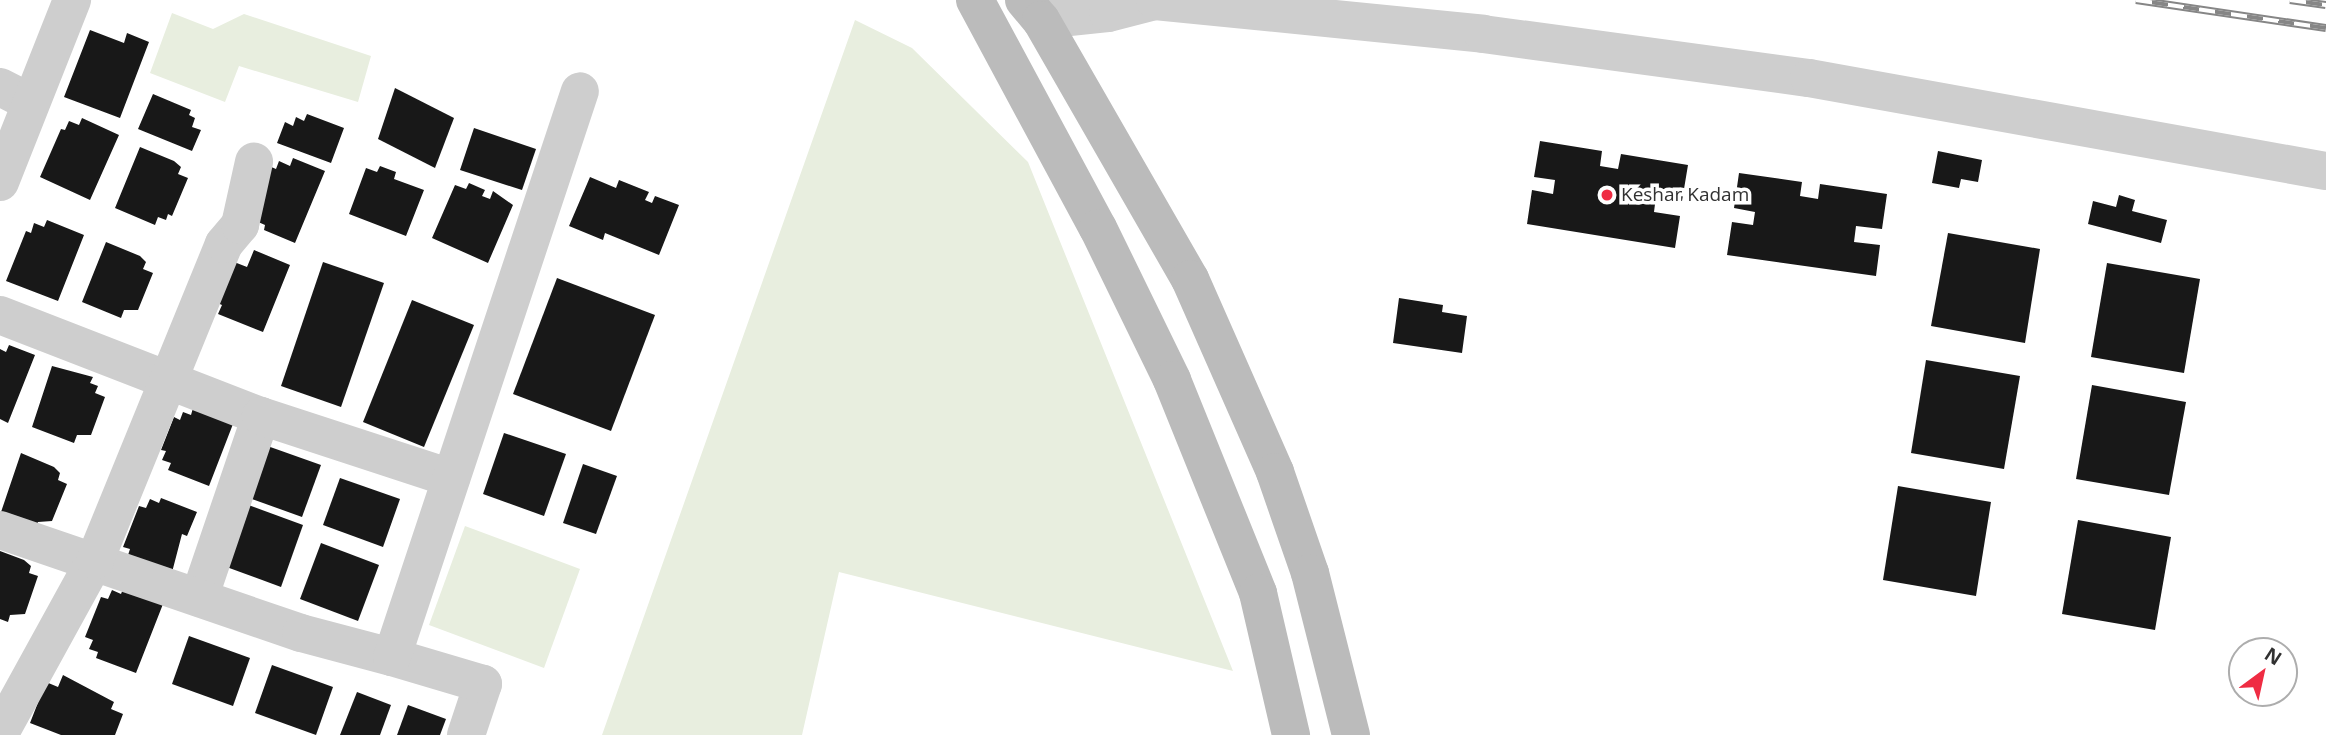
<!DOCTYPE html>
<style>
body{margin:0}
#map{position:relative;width:2326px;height:735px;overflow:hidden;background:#fff;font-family:"Open Sans",sans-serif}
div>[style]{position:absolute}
.green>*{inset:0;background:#e8eedf}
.building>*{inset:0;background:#181818}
.street>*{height:38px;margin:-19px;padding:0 19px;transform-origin:19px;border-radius:19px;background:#cecece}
.secondary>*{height:38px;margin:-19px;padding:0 19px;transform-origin:19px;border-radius:19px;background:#bbb}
.rail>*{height:8px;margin-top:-4px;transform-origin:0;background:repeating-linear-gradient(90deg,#fff 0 16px,#868686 0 32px);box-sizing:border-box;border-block:2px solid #868686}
.dots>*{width:19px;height:19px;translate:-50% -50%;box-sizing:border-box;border:4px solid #fff;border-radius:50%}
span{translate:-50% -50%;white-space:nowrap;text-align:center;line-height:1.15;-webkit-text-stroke:7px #fff;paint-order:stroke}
.poi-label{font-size:19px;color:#313131}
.left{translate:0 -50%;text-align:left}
.north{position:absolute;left:2228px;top:637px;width:70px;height:70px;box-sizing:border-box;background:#fff;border:2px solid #adadad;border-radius:50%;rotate:33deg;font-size:19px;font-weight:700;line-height:28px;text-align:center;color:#313131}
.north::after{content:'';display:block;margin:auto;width:24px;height:32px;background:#ef2c43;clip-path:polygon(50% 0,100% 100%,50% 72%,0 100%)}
</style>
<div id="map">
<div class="green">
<div style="clip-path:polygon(172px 13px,213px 29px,244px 14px,371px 56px,358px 102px,239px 66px,225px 102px,150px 73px)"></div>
<div style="clip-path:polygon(855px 20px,912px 48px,1028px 162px,1233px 671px,839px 572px,802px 735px,602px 735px)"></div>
<div style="clip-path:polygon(465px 526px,580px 569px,544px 668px,429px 625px)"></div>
</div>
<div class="building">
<div style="clip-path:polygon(90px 30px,124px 43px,127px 33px,149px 42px,120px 118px,64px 97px)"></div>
<div style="clip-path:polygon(395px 88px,454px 118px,435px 168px,378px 139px)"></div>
<div style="clip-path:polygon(153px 94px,191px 110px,189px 115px,195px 118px,192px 127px,201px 130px,192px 151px,138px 129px)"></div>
<div style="clip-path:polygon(307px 114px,344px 128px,331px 163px,277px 143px,285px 122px,293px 126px,296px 117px,304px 121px)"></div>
<div style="clip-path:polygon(82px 118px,119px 135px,90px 200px,40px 177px,61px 129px,65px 130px,69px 121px,79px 125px)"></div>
<div style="clip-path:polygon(474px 128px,536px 149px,522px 190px,460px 170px)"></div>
<div style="clip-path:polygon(1540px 141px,1602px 151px,1600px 166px,1618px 169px,1621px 154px,1688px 165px,1682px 201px,1656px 196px,1654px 212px,1680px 216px,1675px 248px,1527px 224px,1532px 190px,1553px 194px,1555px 180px,1534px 177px)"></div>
<div style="clip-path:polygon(140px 147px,174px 161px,181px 167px,178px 174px,188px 178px,172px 216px,168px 214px,166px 220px,158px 217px,155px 225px,115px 208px)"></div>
<div style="clip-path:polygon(1938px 151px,1982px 160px,1978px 182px,1961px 179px,1959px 188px,1932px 183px)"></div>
<div style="clip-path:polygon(293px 158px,325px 171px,295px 243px,264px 230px,265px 225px,256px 221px,269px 166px,276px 169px,279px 161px,290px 166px)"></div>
<div style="clip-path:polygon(380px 166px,396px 172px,394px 179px,424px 190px,406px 236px,349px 214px,366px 168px,377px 172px)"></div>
<div style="clip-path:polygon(1739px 173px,1802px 182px,1800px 196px,1818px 199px,1820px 184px,1887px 194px,1882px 229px,1856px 226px,1854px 242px,1880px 245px,1876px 276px,1727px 255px,1732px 222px,1753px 225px,1755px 212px,1734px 208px)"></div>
<div style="clip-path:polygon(590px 177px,616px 188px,619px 180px,649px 192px,645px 200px,652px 203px,655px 196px,679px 205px,659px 255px,605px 233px,603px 240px,569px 226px)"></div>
<div style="clip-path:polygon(469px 183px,485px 190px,482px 196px,490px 199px,493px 191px,513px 205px,488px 263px,432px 238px,455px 185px,466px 189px)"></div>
<div style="clip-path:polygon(2119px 195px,2135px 200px,2132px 211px,2167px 220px,2161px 243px,2088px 224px,2093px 201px,2116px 207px)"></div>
<div style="clip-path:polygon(47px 220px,84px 235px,58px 301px,6px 281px,26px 231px,31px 233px,34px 223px,44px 227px)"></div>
<div style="clip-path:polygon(1948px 233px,2040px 249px,2025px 343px,1931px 326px)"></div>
<div style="clip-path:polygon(106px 242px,140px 256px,146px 262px,143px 269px,153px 273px,138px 310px,124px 310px,121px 318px,82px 302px)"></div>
<div style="clip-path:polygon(254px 250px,290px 265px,263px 332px,218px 314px,222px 305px,213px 301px,229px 260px,247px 267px)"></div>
<div style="clip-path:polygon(323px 262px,384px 283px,341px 407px,281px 386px)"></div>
<div style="clip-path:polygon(2107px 263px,2200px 279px,2184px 373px,2091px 357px)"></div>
<div style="clip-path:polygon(557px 278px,655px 315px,611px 431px,513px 394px)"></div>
<div style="clip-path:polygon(1399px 298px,1443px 305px,1442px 312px,1467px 316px,1462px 353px,1393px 343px)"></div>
<div style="clip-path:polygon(412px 300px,474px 325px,424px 447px,363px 422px)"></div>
<div style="clip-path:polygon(9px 345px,35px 355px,8px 423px,0 419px,0 349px,6px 352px)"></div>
<div style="clip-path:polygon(1926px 360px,2020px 376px,2004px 469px,1911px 453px)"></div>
<div style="clip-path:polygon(52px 366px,93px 377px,90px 383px,98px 386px,95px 393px,105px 397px,91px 435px,77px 435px,74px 443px,32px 427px)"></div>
<div style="clip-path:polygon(2092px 385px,2186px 402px,2169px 495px,2076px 479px)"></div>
<div style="clip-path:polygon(193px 408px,233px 424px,209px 486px,168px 470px,171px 463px,162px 460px,166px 451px,161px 450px,174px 417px,180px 420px,183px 412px,191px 415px)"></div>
<div style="clip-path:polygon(504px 433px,566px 454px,544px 516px,483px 494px)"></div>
<div style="clip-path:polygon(259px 443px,321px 465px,302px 517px,241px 495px)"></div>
<div style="clip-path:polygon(21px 453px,54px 467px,60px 473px,58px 480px,67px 484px,52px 521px,38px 522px,35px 529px,0 515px)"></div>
<div style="clip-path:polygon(583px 464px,617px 476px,596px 534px,563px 523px)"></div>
<div style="clip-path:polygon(340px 478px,400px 499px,383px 547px,323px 525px)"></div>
<div style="clip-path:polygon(1898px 486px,1991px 502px,1976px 596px,1883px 580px)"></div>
<div style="clip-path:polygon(161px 498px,197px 512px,187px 536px,182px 534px,170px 580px,127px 558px,130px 549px,123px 547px,139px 506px,146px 508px,150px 499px,159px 503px)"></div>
<div style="clip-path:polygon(243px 503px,303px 525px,281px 587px,221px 565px)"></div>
<div style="clip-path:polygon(2078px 520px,2171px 537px,2155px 630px,2062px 614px)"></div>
<div style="clip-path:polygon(321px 543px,379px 565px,358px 621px,300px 599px)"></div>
<div style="clip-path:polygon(0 551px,24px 560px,31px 566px,29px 573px,38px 576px,25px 614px,10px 615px,8px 622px,0 619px)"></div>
<div style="clip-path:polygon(123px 589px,163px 604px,136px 673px,96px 658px,98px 652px,89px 649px,93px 640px,85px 637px,101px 597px,108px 599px,112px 590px,121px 594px)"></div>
<div style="clip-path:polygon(189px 636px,250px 658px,233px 706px,172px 684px)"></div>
<div style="clip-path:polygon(272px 665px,333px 687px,316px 735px,255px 713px)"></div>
<div style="clip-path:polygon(63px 675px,114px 702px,111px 709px,123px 714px,115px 735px,61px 735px,30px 723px,46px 682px,58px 687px)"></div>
<div style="clip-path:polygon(357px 692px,391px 705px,380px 735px,340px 735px)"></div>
<div style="clip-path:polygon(408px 705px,446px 719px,440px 735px,397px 735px)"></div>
</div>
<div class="street">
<div style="left:1041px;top:20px;width:67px;rotate:-6deg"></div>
<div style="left:1108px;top:13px;width:49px;rotate:-14.3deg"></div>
<div style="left:1155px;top:1px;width:330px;rotate:5.7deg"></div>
<div style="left:1483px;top:34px;width:329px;rotate:7.7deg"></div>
<div style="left:1809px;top:78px;width:525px;rotate:10.2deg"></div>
<div style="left:0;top:87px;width:33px;rotate:27deg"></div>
<div style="left:0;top:182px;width:196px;rotate:-68.4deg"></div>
<div style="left:0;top:315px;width:280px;rotate:21.2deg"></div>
<div style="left:261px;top:416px;width:192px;rotate:108.8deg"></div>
<div style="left:261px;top:416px;width:200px;rotate:18.1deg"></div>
<div style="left:0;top:530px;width:318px;rotate:18.9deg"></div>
<div style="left:301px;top:633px;width:94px;rotate:14.8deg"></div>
<div style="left:0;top:733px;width:197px;rotate:-61.2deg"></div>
<div style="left:95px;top:560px;width:341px;rotate:-67.8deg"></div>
<div style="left:224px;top:244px;width:25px;rotate:-50deg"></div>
<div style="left:240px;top:225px;width:65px;rotate:-77.5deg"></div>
<div style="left:466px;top:735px;width:54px;rotate:-71.6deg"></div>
<div style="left:483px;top:684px;width:95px;rotate:-163.5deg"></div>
<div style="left:392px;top:657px;width:596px;rotate:-71.63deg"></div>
</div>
<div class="secondary">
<div style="left:975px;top:0;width:259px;rotate:61.7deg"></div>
<div style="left:1098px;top:228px;width:169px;rotate:64deg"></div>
<div style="left:1172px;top:380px;width:230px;rotate:68deg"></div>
<div style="left:1258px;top:593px;width:146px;rotate:76.9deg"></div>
<div style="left:1024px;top:0;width:26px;rotate:50deg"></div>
<div style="left:1041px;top:20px;width:299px;rotate:60.1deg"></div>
<div style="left:1190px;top:279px;width:211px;rotate:66.2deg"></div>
<div style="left:1275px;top:472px;width:107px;rotate:70.9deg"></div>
<div style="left:1310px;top:573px;width:167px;rotate:75.8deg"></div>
</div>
<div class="rail">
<div style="left:2136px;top:0;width:192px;rotate:8.4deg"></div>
<div style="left:2290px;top:0;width:36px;rotate:8deg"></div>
</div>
<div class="dots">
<div style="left:1607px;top:195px;background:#ef2c43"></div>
</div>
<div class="poi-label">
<span class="left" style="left:1621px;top:195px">Keshar Kadam</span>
</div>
<div class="north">N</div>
</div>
